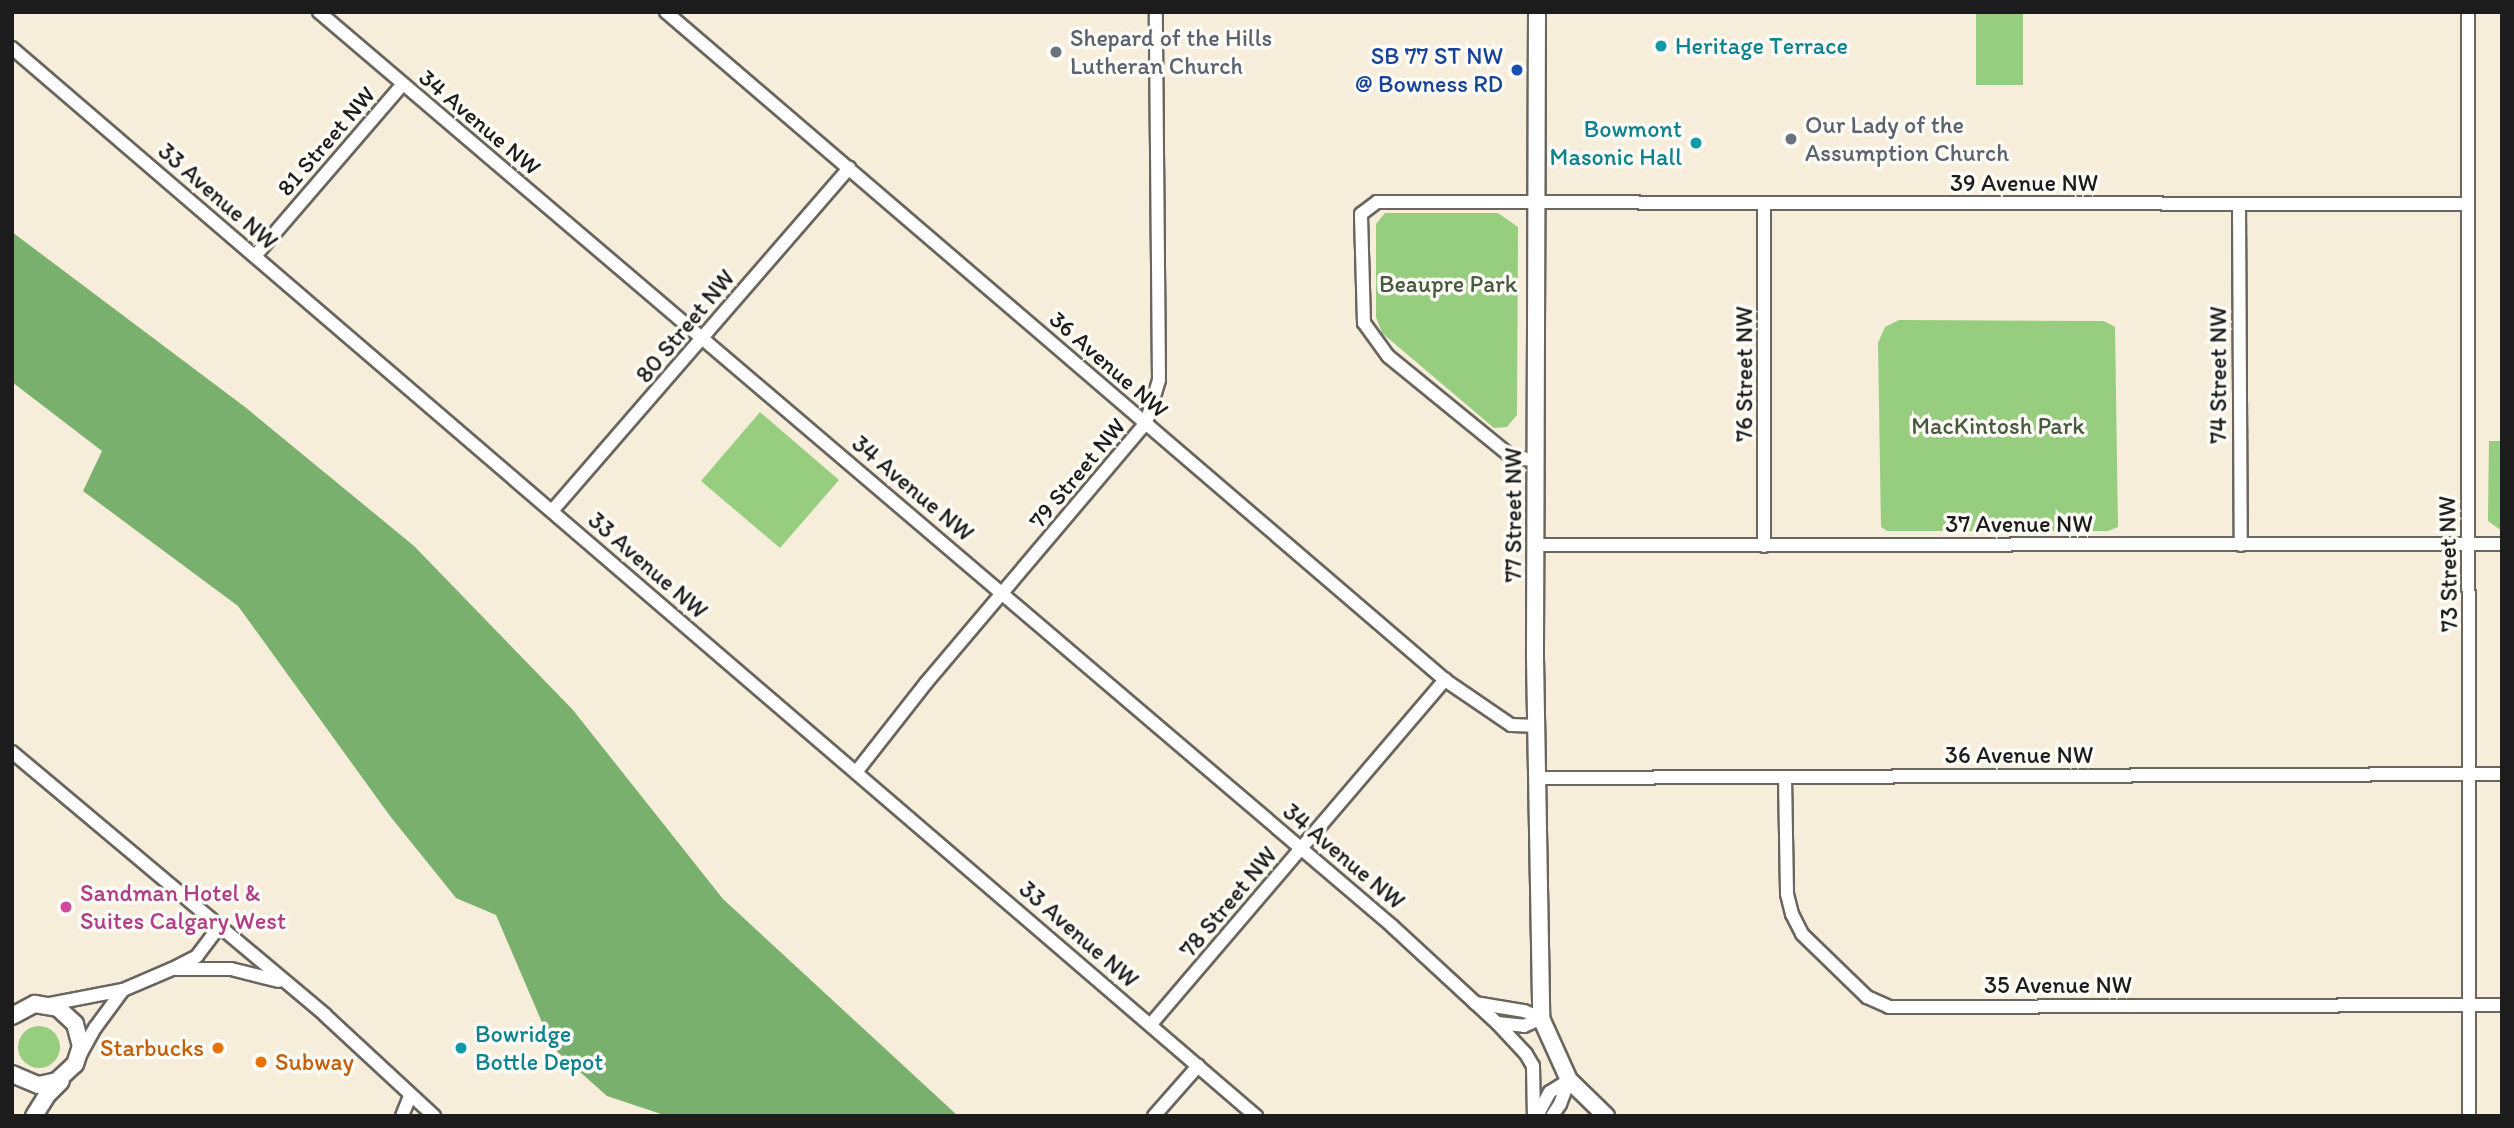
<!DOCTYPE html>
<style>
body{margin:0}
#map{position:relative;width:2514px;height:1128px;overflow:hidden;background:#f7eddb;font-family:Itim,sans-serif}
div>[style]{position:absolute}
.green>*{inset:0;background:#97cd7f}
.round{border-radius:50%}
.forest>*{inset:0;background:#79b06e}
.roads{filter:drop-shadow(2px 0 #69655f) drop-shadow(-2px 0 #69655f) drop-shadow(0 2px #69655f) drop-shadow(0 -2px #69655f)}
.minor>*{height:12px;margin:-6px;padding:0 6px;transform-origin:6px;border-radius:6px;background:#fff}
.tertiary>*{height:16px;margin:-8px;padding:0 8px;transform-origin:8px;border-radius:8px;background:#fff}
.dots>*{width:19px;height:19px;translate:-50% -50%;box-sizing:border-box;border:4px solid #fdfcf7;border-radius:50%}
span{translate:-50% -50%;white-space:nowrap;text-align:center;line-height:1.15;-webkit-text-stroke:7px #fdfcf7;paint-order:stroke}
.worship-label{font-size:24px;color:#5b616d}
.left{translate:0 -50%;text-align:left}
.culture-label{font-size:24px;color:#0d838f}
.right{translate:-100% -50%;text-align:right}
.transit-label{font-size:24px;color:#164399}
.street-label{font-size:24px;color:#1c1c1c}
.park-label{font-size:24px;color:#475a3f}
.hotel-label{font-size:24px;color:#b23c85}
.food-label{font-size:24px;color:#c56008}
.frame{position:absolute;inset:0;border:14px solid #1c1c1c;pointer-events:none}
</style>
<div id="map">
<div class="green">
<div style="clip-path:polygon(1976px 12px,2023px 12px,2023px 85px,1976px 85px)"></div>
<div style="clip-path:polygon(1385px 213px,1498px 213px,1518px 227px,1517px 415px,1507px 427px,1494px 428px,1382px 333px,1376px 317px,1376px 224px)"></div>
<div style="clip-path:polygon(1899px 320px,2104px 321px,2115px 327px,2118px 527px,2108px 531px,1887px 531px,1881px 527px,1878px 343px,1885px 327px)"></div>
<div style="clip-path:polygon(760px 412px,839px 480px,780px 548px,701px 481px)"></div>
<div style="clip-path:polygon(2489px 441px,2502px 441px,2502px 531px,2488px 521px)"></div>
<div class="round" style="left:18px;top:1026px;width:42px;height:42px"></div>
</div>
<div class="forest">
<div style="clip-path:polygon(12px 232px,245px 407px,414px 546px,573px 710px,723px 899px,958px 1116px,667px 1116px,607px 1096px,553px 1048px,496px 915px,456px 898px,390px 816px,238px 606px,83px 491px,102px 451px,12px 382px)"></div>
</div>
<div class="roads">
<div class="minor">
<div style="left:319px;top:12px;width:1410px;rotate:40.42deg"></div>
<div style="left:1392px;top:926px;width:143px;rotate:42.7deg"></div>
<div style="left:1497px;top:1023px;width:42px;rotate:46.9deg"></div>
<div style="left:1526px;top:1054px;width:14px;rotate:60deg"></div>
<div style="left:1533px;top:1066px;width:50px;rotate:88.9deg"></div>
<div style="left:666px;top:12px;width:1026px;rotate:40.61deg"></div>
<div style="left:1445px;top:680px;width:80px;rotate:34.3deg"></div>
<div style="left:1511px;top:725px;width:25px;rotate:2deg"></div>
<div style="left:2468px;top:12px;width:1104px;rotate:89.95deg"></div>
<div style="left:12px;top:48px;width:1640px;rotate:40.65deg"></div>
<div style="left:1764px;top:203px;width:343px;rotate:90deg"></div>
<div style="left:2239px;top:205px;width:340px;rotate:89.7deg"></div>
<div style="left:255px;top:256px;width:225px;rotate:-49.3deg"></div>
<div style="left:1535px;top:460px;width:22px;rotate:-175deg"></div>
<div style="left:1513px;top:458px;width:161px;rotate:-140.8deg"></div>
<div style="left:1388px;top:356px;width:41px;rotate:-126deg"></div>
<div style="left:1364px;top:323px;width:109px;rotate:-91.6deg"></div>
<div style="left:1361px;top:214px;width:20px;rotate:-37deg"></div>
<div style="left:1377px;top:202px;width:1090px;rotate:0.11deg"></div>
<div style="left:552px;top:511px;width:454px;rotate:-49.1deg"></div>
<div style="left:1536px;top:545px;width:966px;rotate:-0.06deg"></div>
<div style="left:12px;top:752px;width:409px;rotate:40deg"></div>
<div style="left:325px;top:1015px;width:149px;rotate:42.8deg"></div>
<div style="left:857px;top:771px;width:112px;rotate:-51.9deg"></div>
<div style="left:926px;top:683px;width:341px;rotate:-49.8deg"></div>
<div style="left:1146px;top:423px;width:45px;rotate:-73.2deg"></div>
<div style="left:1159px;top:380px;width:368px;rotate:-90.5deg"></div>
<div style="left:1785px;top:777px;width:117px;rotate:89deg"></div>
<div style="left:1787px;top:894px;width:21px;rotate:76deg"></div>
<div style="left:1792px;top:914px;width:22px;rotate:63deg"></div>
<div style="left:1802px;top:934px;width:91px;rotate:44.1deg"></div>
<div style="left:1867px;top:997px;width:24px;rotate:24deg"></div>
<div style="left:1889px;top:1007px;width:613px;rotate:-0.19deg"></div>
<div style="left:1537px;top:778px;width:965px;rotate:-0.24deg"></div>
<div style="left:176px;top:969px;width:55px"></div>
<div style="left:231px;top:969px;width:49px;rotate:14deg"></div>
<div style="left:1475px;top:1003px;width:50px;rotate:9.3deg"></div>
<div style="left:1524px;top:1011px;width:18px;rotate:22deg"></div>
<div style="left:50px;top:1004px;width:74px;rotate:-10.9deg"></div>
<div style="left:123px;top:990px;width:53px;rotate:-23.2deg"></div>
<div style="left:172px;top:969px;width:28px;rotate:-27deg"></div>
<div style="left:197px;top:956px;width:36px;rotate:-53deg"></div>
<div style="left:1497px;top:1023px;width:27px;rotate:6deg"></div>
<div style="left:1524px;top:1026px;width:19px;rotate:-25deg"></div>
<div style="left:1151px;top:1024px;width:453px;rotate:-49.5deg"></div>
<div style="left:81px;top:1053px;width:29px;rotate:-61deg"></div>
<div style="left:95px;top:1028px;width:47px;rotate:-53.6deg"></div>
<div style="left:402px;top:1116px;width:22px;rotate:-68deg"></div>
<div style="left:1154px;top:1116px;width:67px;rotate:-48.7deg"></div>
<div style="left:1537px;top:1116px;width:27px;rotate:-62deg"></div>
<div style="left:1550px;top:1092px;width:22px;rotate:-32deg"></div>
<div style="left:1552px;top:1116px;width:14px;rotate:-56deg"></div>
<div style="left:1560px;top:1104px;width:26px;rotate:-69deg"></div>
</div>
<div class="tertiary">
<div style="left:1537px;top:12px;width:646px;rotate:90.18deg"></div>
<div style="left:1535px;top:658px;width:360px;rotate:89deg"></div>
<div style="left:1541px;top:1018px;width:68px;rotate:65.7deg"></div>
<div style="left:1569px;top:1080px;width:52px;rotate:44.2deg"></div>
<div style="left:12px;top:1016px;width:26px;rotate:-28deg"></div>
<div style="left:35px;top:1004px;width:23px;rotate:10deg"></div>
<div style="left:58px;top:1008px;width:23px;rotate:43deg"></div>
<div style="left:75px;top:1024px;width:23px;rotate:75deg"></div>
<div style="left:81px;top:1046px;width:19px;rotate:108deg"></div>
<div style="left:75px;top:1064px;width:25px;rotate:137deg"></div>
<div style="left:57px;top:1081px;width:19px;rotate:168deg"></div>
<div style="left:38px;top:1085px;width:28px;rotate:-157deg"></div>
<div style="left:34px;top:1116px;width:26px;rotate:-58deg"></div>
<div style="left:48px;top:1094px;width:18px;rotate:-45deg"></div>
</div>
</div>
<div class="dots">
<div style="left:1661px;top:46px;background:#0f9aa8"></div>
<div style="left:1056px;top:52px;background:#6b7280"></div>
<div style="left:1517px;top:70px;background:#1a4fb4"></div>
<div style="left:1791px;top:139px;background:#6b7280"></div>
<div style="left:1696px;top:143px;background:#0f9aa8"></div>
<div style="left:66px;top:907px;background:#d1479c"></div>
<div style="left:218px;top:1048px;background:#e8710a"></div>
<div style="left:461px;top:1048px;background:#0f9aa8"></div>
<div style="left:261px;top:1062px;background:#e8710a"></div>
</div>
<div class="worship-label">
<span class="left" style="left:1070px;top:52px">Shepard of the Hills<br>Lutheran Church</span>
<span class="left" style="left:1805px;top:139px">Our Lady of the<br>Assumption Church</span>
</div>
<div class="culture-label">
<span class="left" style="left:1675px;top:46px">Heritage Terrace</span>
<span class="right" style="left:1682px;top:143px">Bowmont<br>Masonic Hall</span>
<span class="left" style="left:475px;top:1048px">Bowridge<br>Bottle Depot</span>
</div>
<div class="transit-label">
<span class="right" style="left:1503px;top:70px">SB 77 ST NW<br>@ Bowness RD</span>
</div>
<div class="street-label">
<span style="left:480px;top:122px;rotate:40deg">34 Avenue NW</span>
<span style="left:326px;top:141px;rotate:-49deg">81 Street NW</span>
<span style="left:2024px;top:183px">39 Avenue NW</span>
<span style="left:218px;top:196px;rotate:41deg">33 Avenue NW</span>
<span style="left:685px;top:326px;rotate:-50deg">80 Street NW</span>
<span style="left:1109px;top:364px;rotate:41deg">36 Avenue NW</span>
<span style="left:1744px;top:374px;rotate:-90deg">76 Street NW</span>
<span style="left:2218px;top:375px;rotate:-90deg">74 Street NW</span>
<span style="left:1077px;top:473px;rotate:-50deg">79 Street NW</span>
<span style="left:913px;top:488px;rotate:40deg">34 Avenue NW</span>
<span style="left:1513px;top:515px;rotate:-90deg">77 Street NW</span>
<span style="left:2019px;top:524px">37 Avenue NW</span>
<span style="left:2448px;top:564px;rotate:-91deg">73 Street NW</span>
<span style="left:648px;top:565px;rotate:41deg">33 Avenue NW</span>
<span style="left:2019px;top:755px">36 Avenue NW</span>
<span style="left:1344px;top:856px;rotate:40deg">34 Avenue NW</span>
<span style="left:1228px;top:902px;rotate:-50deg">78 Street NW</span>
<span style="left:1079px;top:934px;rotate:41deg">33 Avenue NW</span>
<span style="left:2058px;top:985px">35 Avenue NW</span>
</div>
<div class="park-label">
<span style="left:1448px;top:284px">Beaupre Park</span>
<span style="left:1998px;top:426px">MacKintosh Park</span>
</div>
<div class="hotel-label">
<span class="left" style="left:80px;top:907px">Sandman Hotel &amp;<br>Suites Calgary West</span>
</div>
<div class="food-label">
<span class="right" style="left:204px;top:1048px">Starbucks</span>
<span class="left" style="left:275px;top:1062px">Subway</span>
</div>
<div class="frame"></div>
</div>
